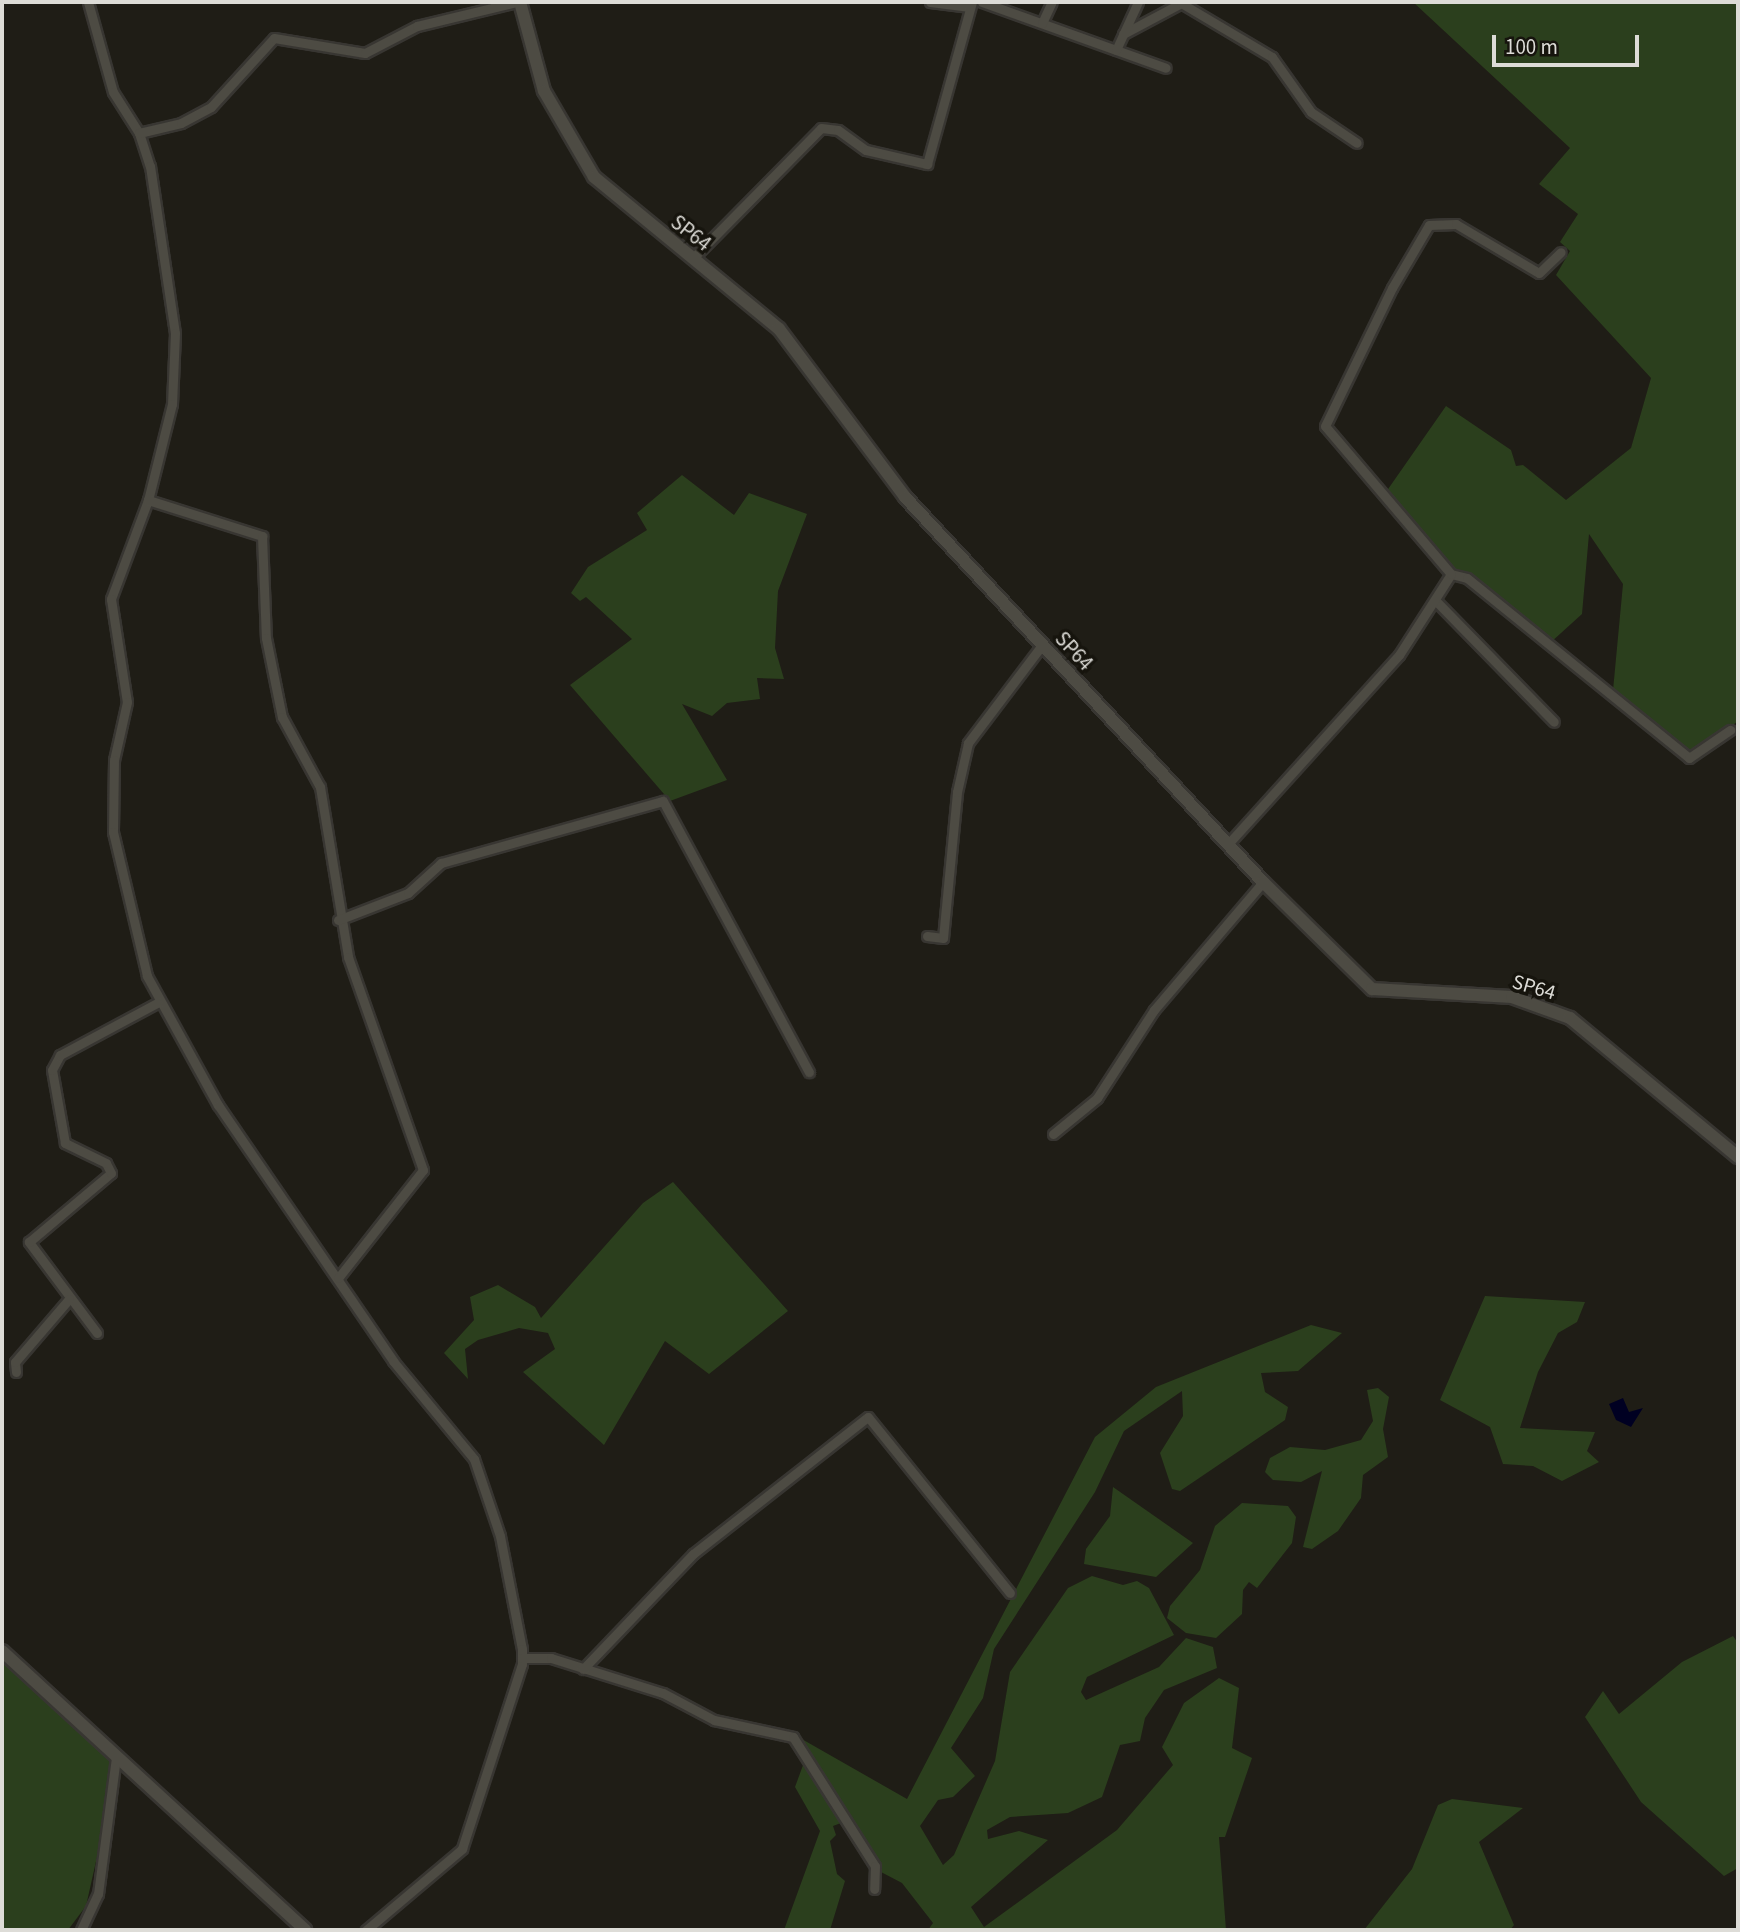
<!DOCTYPE html>
<style>
body{margin:0}
#map{position:relative;width:1740px;height:1932px;overflow:hidden;background:#1f1d16;font-family:"Source Sans 3",sans-serif}
div>[style]{position:absolute}
.green>*{inset:0;background:#2b3f1d}
.water>*{inset:0;background:#002}
.roads{filter:drop-shadow(2px 0 #383632) drop-shadow(-2px 0 #383632) drop-shadow(0 2px #383632) drop-shadow(0 -2px #383632)}
.street>*{height:9px;margin:-4.5px;padding:0 4.5px;transform-origin:4.5px;border-radius:4.5px;background:#4d4b43}
.secondary>*{height:12px;margin:-6px;padding:0 6px;transform-origin:6px;border-radius:6px;background:#4d4b43}
span{translate:-50% -50%;white-space:nowrap;text-align:center;line-height:1.15;-webkit-text-stroke:7px #16140d;paint-order:stroke}
.street-label{font-size:21px;color:#dddcd7}
.frame{position:absolute;inset:0;border:4px solid #dddcd7;pointer-events:none}
.scale{position:absolute;left:1492px;top:35px;width:147px;height:32px;box-sizing:border-box;border:4px solid #dddcd7;border-top:0;padding-left:9px;font-size:21px;line-height:24px;white-space:nowrap;color:#dddcd7;-webkit-text-stroke:5px #16140d;paint-order:stroke}
</style>
<div id="map">
<div class="green">
<div style="clip-path:polygon(1413px 2px,1738px 2px,1738px 721px,1700px 751px,1684px 754px,1612px 701px,1623px 584px,1589px 534px,1582px 614px,1550px 643px,1451px 570px,1386px 492px,1446px 406px,1511px 450px,1516px 466px,1523px 465px,1566px 500px,1631px 448px,1651px 378px,1556px 275px,1570px 251px,1560px 242px,1578px 214px,1539px 184px,1570px 148px)"></div>
<div style="clip-path:polygon(682px 475px,734px 515px,749px 493px,807px 514px,778px 591px,775px 648px,784px 679px,757px 678px,760px 699px,727px 703px,712px 716px,682px 704px,727px 780px,670px 801px,570px 685px,632px 639px,586px 597px,580px 601px,571px 593px,588px 567px,647px 530px,637px 513px)"></div>
<div style="clip-path:polygon(673px 1182px,788px 1311px,709px 1374px,665px 1341px,604px 1445px,523px 1372px,555px 1349px,548px 1333px,519px 1328px,478px 1340px,465px 1349px,468px 1379px,444px 1353px,474px 1320px,470px 1297px,498px 1285px,535px 1307px,541px 1318px,643px 1203px)"></div>
<div style="clip-path:polygon(1485px 1296px,1585px 1302px,1577px 1322px,1558px 1333px,1538px 1372px,1520px 1428px,1595px 1432px,1587px 1451px,1599px 1462px,1562px 1481px,1533px 1466px,1503px 1464px,1490px 1427px,1440px 1400px)"></div>
<div style="clip-path:polygon(1311px 1325px,1342px 1333px,1298px 1371px,1261px 1373px,1265px 1392px,1288px 1407px,1285px 1420px,1180px 1491px,1172px 1489px,1160px 1453px,1183px 1416px,1182px 1391px,1124px 1431px,1095px 1492px,994px 1649px,983px 1698px,951px 1748px,975px 1776px,953px 1797px,938px 1800px,920px 1826px,943px 1865px,954px 1855px,995px 1761px,1010px 1672px,1068px 1588px,1092px 1576px,1123px 1585px,1137px 1581px,1149px 1588px,1174px 1635px,1087px 1677px,1081px 1692px,1086px 1700px,1159px 1667px,1186px 1638px,1213px 1647px,1217px 1668px,1164px 1690px,1145px 1718px,1140px 1741px,1120px 1745px,1102px 1797px,1068px 1813px,1010px 1817px,987px 1830px,988px 1839px,1019px 1831px,1048px 1840px,971px 1907px,984px 1927px,1117px 1830px,1173px 1765px,1162px 1747px,1184px 1703px,1219px 1678px,1239px 1688px,1232px 1748px,1252px 1758px,1225px 1837px,1219px 1837px,1226px 1930px,928px 1930px,933px 1923px,902px 1883px,881px 1872px,849px 1820px,833px 1826px,836px 1835px,830px 1841px,837px 1874px,845px 1881px,830px 1930px,784px 1930px,820px 1831px,795px 1787px,806px 1757px,796px 1743px,800px 1738px,907px 1799px,1095px 1437px,1156px 1387px)"></div>
<div style="clip-path:polygon(1378px 1388px,1389px 1397px,1383px 1429px,1388px 1457px,1363px 1475px,1361px 1498px,1338px 1531px,1312px 1549px,1303px 1547px,1322px 1471px,1301px 1482px,1273px 1480px,1265px 1472px,1270px 1458px,1290px 1447px,1325px 1450px,1361px 1440px,1373px 1421px,1367px 1390px)"></div>
<div style="clip-path:polygon(1113px 1487px,1193px 1543px,1156px 1577px,1084px 1564px,1086px 1549px,1110px 1516px)"></div>
<div style="clip-path:polygon(1242px 1503px,1288px 1506px,1296px 1517px,1292px 1543px,1257px 1588px,1249px 1582px,1243px 1590px,1242px 1614px,1216px 1638px,1186px 1633px,1167px 1618px,1170px 1606px,1200px 1570px,1215px 1526px)"></div>
<div style="clip-path:polygon(1733px 1636px,1738px 1643px,1738px 1868px,1724px 1876px,1641px 1802px,1585px 1717px,1603px 1691px,1619px 1714px,1682px 1662px)"></div>
<div style="clip-path:polygon(2px 1659px,111px 1762px,110px 1799px,86px 1906px,68px 1930px,2px 1930px)"></div>
<div style="clip-path:polygon(1452px 1799px,1523px 1808px,1479px 1842px,1514px 1925px,1510px 1930px,1364px 1930px,1412px 1869px,1438px 1805px)"></div>
</div>
<div class="water">
<div style="clip-path:polygon(1623px 1398px,1629px 1412px,1643px 1408px,1631px 1427px,1616px 1420px,1609px 1404px)"></div>
</div>
<div class="roads">
<div class="street">
<div style="left:88px;top:2px;width:93px;rotate:74.5deg"></div>
<div style="left:113px;top:92px;width:49px;rotate:57.6deg"></div>
<div style="left:139px;top:133px;width:35px;rotate:72deg"></div>
<div style="left:150px;top:166px;width:169px;rotate:81.5deg"></div>
<div style="left:175px;top:333px;width:71px;rotate:92.4deg"></div>
<div style="left:172px;top:404px;width:99px;rotate:104deg"></div>
<div style="left:148px;top:500px;width:106px;rotate:110.5deg"></div>
<div style="left:111px;top:599px;width:104px;rotate:81.2deg"></div>
<div style="left:127px;top:702px;width:59px;rotate:102.6deg"></div>
<div style="left:114px;top:760px;width:72px;rotate:90.8deg"></div>
<div style="left:113px;top:832px;width:148px;rotate:76.7deg"></div>
<div style="left:147px;top:976px;width:147px;rotate:61.2deg"></div>
<div style="left:218px;top:1105px;width:310px;rotate:55.6deg"></div>
<div style="left:393px;top:1361px;width:127px;rotate:50.4deg"></div>
<div style="left:474px;top:1459px;width:81px;rotate:71.3deg"></div>
<div style="left:500px;top:1536px;width:115px;rotate:79deg"></div>
<div style="left:522px;top:1649px;width:15px;rotate:90deg"></div>
<div style="left:522px;top:1664px;width:194px;rotate:108deg"></div>
<div style="left:462px;top:1849px;width:126px;rotate:139.8deg"></div>
<div style="left:930px;top:2px;width:40px;rotate:7.1deg"></div>
<div style="left:982px;top:2px;width:195px;rotate:19.7deg"></div>
<div style="left:1042px;top:23px;width:23px;rotate:-65deg"></div>
<div style="left:1123px;top:34px;width:66px;rotate:-28.1deg"></div>
<div style="left:1181px;top:3px;width:106px;rotate:30.7deg"></div>
<div style="left:1272px;top:57px;width:67px;rotate:54.7deg"></div>
<div style="left:1311px;top:112px;width:55px;rotate:34deg"></div>
<div style="left:1116px;top:50px;width:53px;rotate:-65.4deg"></div>
<div style="left:139px;top:133px;width:43px;rotate:-13.4deg"></div>
<div style="left:181px;top:123px;width:34px;rotate:-28deg"></div>
<div style="left:211px;top:107px;width:93px;rotate:-47.6deg"></div>
<div style="left:274px;top:38px;width:92px;rotate:9.4deg"></div>
<div style="left:365px;top:53px;width:59px;rotate:-27.4deg"></div>
<div style="left:417px;top:26px;width:103px;rotate:-13.5deg"></div>
<div style="left:693px;top:258px;width:182px;rotate:-45.4deg"></div>
<div style="left:821px;top:128px;width:17px;rotate:7deg"></div>
<div style="left:838px;top:130px;width:34px;rotate:36deg"></div>
<div style="left:866px;top:150px;width:63px;rotate:12.9deg"></div>
<div style="left:927px;top:164px;width:168px;rotate:-74.5deg"></div>
<div style="left:148px;top:500px;width:120px;rotate:17.5deg"></div>
<div style="left:262px;top:536px;width:102px;rotate:87.8deg"></div>
<div style="left:266px;top:638px;width:81px;rotate:78.6deg"></div>
<div style="left:282px;top:717px;width:80px;rotate:61.5deg"></div>
<div style="left:320px;top:787px;width:172px;rotate:80.6deg"></div>
<div style="left:348px;top:957px;width:226px;rotate:70.6deg"></div>
<div style="left:423px;top:1170px;width:137px;rotate:128.2deg"></div>
<div style="left:1451px;top:574px;width:16px;rotate:14deg"></div>
<div style="left:1467px;top:578px;width:286px;rotate:39deg"></div>
<div style="left:1689px;top:758px;width:50px;rotate:-34.3deg"></div>
<div style="left:1435px;top:600px;width:170px;rotate:45.7deg"></div>
<div style="left:1229px;top:843px;width:253px;rotate:-47.9deg"></div>
<div style="left:1399px;top:655px;width:96px;rotate:-57.3deg"></div>
<div style="left:1451px;top:574px;width:194px;rotate:-130.4deg"></div>
<div style="left:1325px;top:426px;width:153px;rotate:-64.1deg"></div>
<div style="left:1392px;top:288px;width:73px;rotate:-59.6deg"></div>
<div style="left:1429px;top:225px;width:27px;rotate:-2deg"></div>
<div style="left:1456px;top:224px;width:96px;rotate:30.6deg"></div>
<div style="left:1539px;top:273px;width:30px;rotate:-44deg"></div>
<div style="left:338px;top:920px;width:75px;rotate:-21.1deg"></div>
<div style="left:408px;top:893px;width:45px;rotate:-42.3deg"></div>
<div style="left:441px;top:863px;width:230px;rotate:-15.6deg"></div>
<div style="left:663px;top:801px;width:308px;rotate:61.7deg"></div>
<div style="left:927px;top:936px;width:16px;rotate:7deg"></div>
<div style="left:943px;top:938px;width:147px;rotate:-84.5deg"></div>
<div style="left:957px;top:792px;width:50px;rotate:-77.3deg"></div>
<div style="left:968px;top:743px;width:123px;rotate:-52.9deg"></div>
<div style="left:1053px;top:1134px;width:57px;rotate:-39.3deg"></div>
<div style="left:1097px;top:1098px;width:105px;rotate:-57.1deg"></div>
<div style="left:1154px;top:1010px;width:168px;rotate:-49.6deg"></div>
<div style="left:97px;top:1333px;width:114px;rotate:-126.8deg"></div>
<div style="left:29px;top:1242px;width:107px;rotate:-40.1deg"></div>
<div style="left:111px;top:1173px;width:11px;rotate:-117deg"></div>
<div style="left:106px;top:1163px;width:46px;rotate:-154deg"></div>
<div style="left:65px;top:1143px;width:74px;rotate:-100.1deg"></div>
<div style="left:52px;top:1070px;width:17px;rotate:-62deg"></div>
<div style="left:60px;top:1055px;width:110px;rotate:-28.2deg"></div>
<div style="left:16px;top:1372px;width:10px;rotate:-96deg"></div>
<div style="left:15px;top:1362px;width:83px;rotate:-49.4deg"></div>
<div style="left:522px;top:1658px;width:29px"></div>
<div style="left:551px;top:1658px;width:117px;rotate:17.4deg"></div>
<div style="left:663px;top:1693px;width:58px;rotate:27.9deg"></div>
<div style="left:714px;top:1720px;width:81px;rotate:12.1deg"></div>
<div style="left:793px;top:1737px;width:153px;rotate:57.6deg"></div>
<div style="left:875px;top:1866px;width:23px;rotate:92deg"></div>
<div style="left:583px;top:1669px;width:159px;rotate:-46.3deg"></div>
<div style="left:693px;top:1554px;width:222px;rotate:-38.1deg"></div>
<div style="left:868px;top:1417px;width:226px;rotate:51.1deg"></div>
<div style="left:81px;top:1930px;width:40px;rotate:-65deg"></div>
<div style="left:98px;top:1894px;width:138px;rotate:-82.5deg"></div>
</div>
<div class="secondary">
<div style="left:520px;top:2px;width:92px;rotate:74.9deg"></div>
<div style="left:544px;top:91px;width:99px;rotate:59.8deg"></div>
<div style="left:594px;top:177px;width:239px;rotate:39.4deg"></div>
<div style="left:779px;top:329px;width:210px;rotate:53.1deg"></div>
<div style="left:905px;top:497px;width:526px;rotate:47.08deg"></div>
<div style="left:1263px;top:882px;width:153px;rotate:44.5deg"></div>
<div style="left:1372px;top:989px;width:140px;rotate:3.3deg"></div>
<div style="left:1512px;top:997px;width:62px;rotate:19.9deg"></div>
<div style="left:1570px;top:1018px;width:218px;rotate:39.6deg"></div>
<div style="left:2px;top:1651px;width:412px;rotate:42.6deg"></div>
</div>
</div>
<div class="street-label">
<span style="left:691px;top:233px;rotate:38deg">SP64</span>
<span style="left:1074px;top:651px;rotate:47deg">SP64</span>
<span style="left:1534px;top:987px;rotate:16deg">SP64</span>
</div>
<div class="frame"></div>
<div class="scale">100 m</div>
</div>
